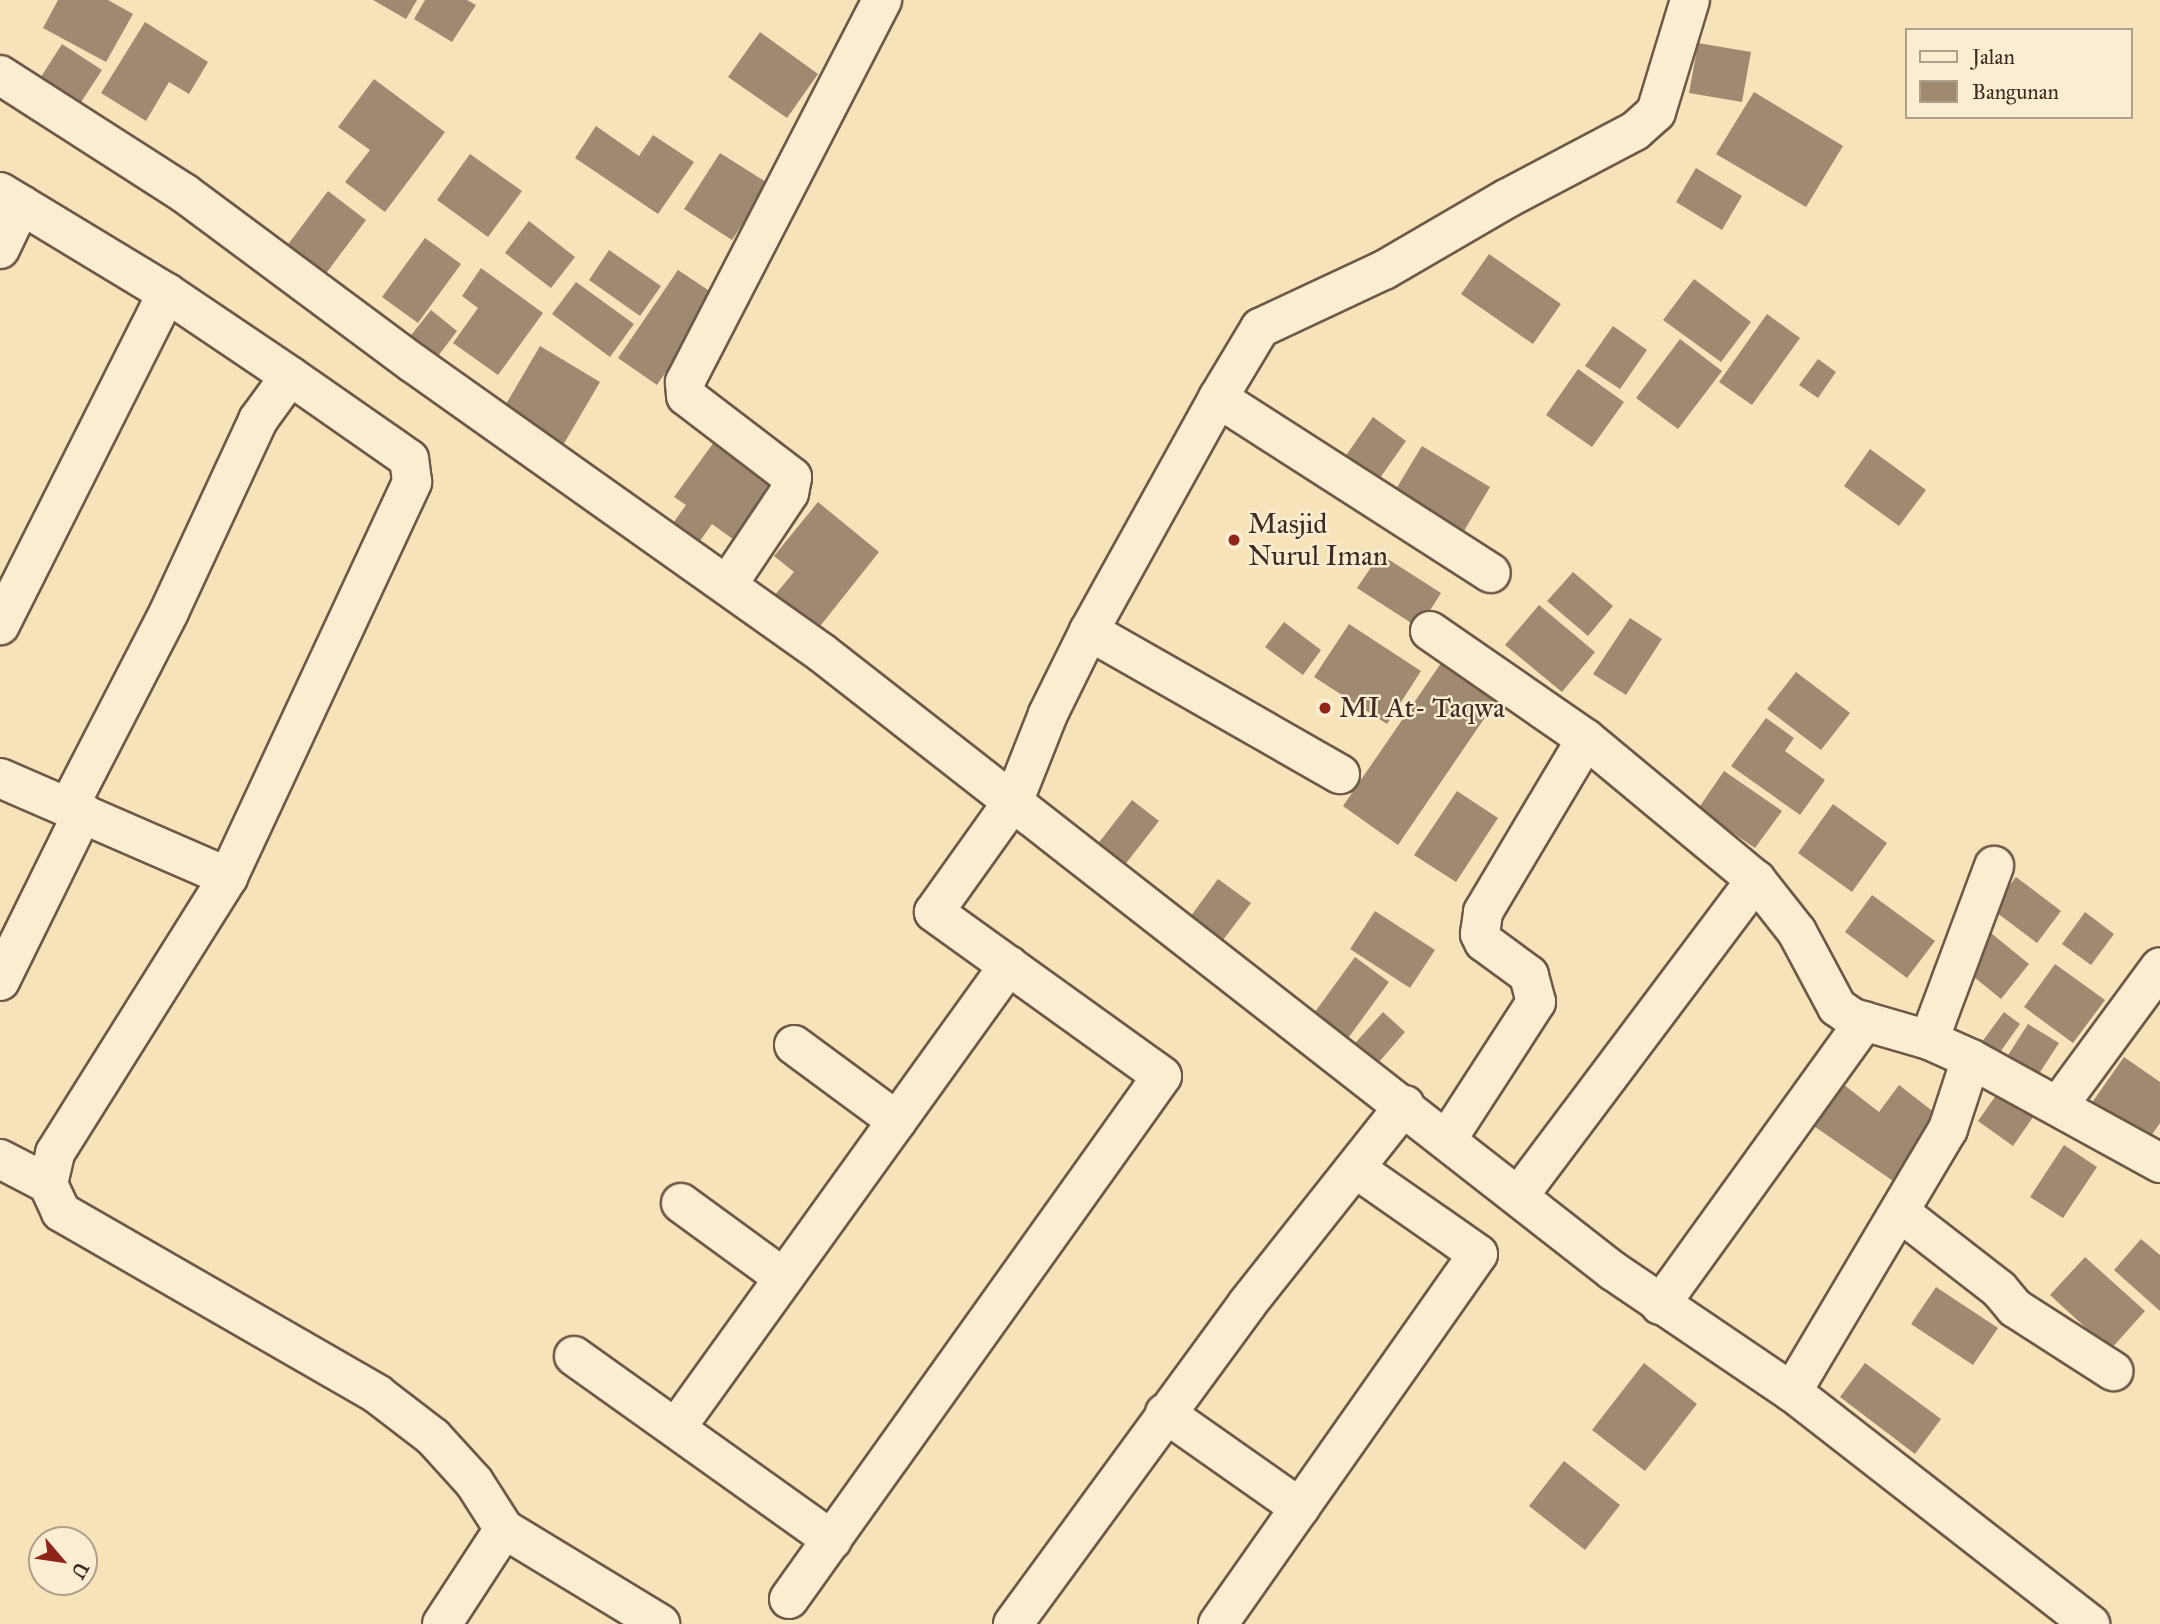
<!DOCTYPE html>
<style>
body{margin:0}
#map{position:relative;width:2160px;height:1624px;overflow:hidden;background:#f7e3ba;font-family:"IM FELL Great Primer",serif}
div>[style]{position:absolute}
.building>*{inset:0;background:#9f8a71}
.roads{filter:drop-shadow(2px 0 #6e5847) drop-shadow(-2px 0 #6e5847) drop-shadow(0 2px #6e5847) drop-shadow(0 -2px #6e5847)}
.minor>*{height:38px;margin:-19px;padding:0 19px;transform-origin:19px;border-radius:19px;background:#faedd2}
.dots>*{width:19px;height:19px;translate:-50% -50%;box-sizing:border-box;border:4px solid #faedd2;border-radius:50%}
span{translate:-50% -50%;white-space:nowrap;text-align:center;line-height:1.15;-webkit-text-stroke:5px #faedd2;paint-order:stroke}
.poi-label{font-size:28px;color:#402a21}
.left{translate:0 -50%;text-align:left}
.legend{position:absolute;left:1905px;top:28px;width:228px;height:91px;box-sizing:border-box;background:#faedd2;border:2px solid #b09f8b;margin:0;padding:9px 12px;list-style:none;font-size:21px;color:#402a21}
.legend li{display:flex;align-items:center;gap:14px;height:35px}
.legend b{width:35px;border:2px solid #b09f8b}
.north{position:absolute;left:28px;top:1526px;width:70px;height:70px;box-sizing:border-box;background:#faedd2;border:2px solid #b09f8b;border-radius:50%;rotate:119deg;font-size:19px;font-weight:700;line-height:28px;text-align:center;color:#402a21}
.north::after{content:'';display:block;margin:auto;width:24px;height:32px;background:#8f2418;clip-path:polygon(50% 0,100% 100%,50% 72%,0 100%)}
</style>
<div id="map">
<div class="building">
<div style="clip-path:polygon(58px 0,108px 0,133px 14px,106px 62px,43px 28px)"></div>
<div style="clip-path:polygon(373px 0,417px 0,406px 19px)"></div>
<div style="clip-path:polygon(425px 0,467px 0,476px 5px,452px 42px,414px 19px)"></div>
<div style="clip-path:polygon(145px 22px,208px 62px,189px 94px,169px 82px,146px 121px,101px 93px)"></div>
<div style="clip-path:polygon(760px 32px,818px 74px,787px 118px,728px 77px)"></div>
<div style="clip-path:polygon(1698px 43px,1751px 52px,1742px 102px,1689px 93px)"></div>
<div style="clip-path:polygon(62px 44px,102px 70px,72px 116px,32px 91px)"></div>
<div style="clip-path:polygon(374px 79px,445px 132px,385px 212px,345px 182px,370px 150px,338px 127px)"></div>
<div style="clip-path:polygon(1754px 92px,1843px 146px,1806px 207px,1716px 154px)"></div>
<div style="clip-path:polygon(596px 126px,639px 156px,653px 135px,694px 162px,658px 214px,575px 158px)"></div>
<div style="clip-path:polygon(720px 153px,769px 184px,732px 240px,684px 209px)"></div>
<div style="clip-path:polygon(470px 154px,522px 191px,488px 237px,437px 200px)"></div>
<div style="clip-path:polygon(1696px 168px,1742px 196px,1722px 230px,1676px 202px)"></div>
<div style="clip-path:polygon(328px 191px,366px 220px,321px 280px,283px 251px)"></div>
<div style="clip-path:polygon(529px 221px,575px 257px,551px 288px,505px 253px)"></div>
<div style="clip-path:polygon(425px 238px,461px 264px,418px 323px,382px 297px)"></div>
<div style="clip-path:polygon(609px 250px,661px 286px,640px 316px,589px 280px)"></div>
<div style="clip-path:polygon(1489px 254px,1561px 304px,1533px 344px,1461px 294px)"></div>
<div style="clip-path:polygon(481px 268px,543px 313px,498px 375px,453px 343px,478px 308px,462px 296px)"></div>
<div style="clip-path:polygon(678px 270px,717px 296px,657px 385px,618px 358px)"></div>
<div style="clip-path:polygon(1694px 279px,1751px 322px,1721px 362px,1663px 320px)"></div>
<div style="clip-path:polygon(576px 282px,634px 324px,610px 357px,552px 314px)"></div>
<div style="clip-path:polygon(431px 310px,457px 331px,435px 360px,408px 339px)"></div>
<div style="clip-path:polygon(1767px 314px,1800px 338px,1752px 405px,1719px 382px)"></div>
<div style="clip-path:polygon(1613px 326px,1647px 350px,1620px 389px,1585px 366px)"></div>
<div style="clip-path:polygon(1680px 339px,1722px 371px,1678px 429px,1636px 398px)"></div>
<div style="clip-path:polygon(540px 346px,600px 382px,559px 452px,499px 416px)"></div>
<div style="clip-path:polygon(1818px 359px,1836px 372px,1818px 398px,1799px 385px)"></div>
<div style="clip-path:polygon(1578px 369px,1624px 402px,1592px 447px,1546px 415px)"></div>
<div style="clip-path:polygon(1373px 417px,1406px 441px,1375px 485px,1342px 461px)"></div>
<div style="clip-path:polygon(717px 438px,784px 487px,741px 545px,712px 524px,697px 545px,671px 526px,686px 505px,674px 497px)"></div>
<div style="clip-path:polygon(1422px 446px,1490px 487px,1458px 541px,1390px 499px)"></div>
<div style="clip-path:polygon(1870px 449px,1926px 490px,1899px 526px,1844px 486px)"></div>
<div style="clip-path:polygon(818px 502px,879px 552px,817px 630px,774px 596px,794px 572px,774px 556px)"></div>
<div style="clip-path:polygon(1380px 554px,1441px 593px,1419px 628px,1357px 588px)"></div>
<div style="clip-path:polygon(1573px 572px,1613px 606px,1588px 636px,1547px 601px)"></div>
<div style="clip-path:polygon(1539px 605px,1595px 652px,1562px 692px,1505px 645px)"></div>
<div style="clip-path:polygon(1630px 618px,1662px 639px,1626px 695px,1593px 674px)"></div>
<div style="clip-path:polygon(1284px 622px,1321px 650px,1303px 675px,1265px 647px)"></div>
<div style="clip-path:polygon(1349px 624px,1421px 671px,1387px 724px,1314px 677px)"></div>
<div style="clip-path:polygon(1448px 653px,1503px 691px,1398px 845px,1343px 806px)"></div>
<div style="clip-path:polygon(1796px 672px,1850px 713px,1821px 750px,1767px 709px)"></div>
<div style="clip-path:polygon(1766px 718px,1794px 738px,1785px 751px,1825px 780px,1800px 815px,1731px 766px)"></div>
<div style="clip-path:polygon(1724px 771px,1782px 811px,1755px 848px,1698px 809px)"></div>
<div style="clip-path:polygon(1457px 791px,1498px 818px,1456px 882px,1414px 855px)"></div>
<div style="clip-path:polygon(1132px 800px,1159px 821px,1120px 871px,1093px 850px)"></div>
<div style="clip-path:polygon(1833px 804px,1887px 843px,1852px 892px,1798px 853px)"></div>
<div style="clip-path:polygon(2016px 877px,2061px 911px,2037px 943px,1992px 909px)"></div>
<div style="clip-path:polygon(1218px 879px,1251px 903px,1217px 948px,1185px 924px)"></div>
<div style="clip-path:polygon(1872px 895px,1935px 941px,1907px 978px,1845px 932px)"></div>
<div style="clip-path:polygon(1375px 911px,1435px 950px,1410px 988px,1350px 949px)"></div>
<div style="clip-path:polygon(2085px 912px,2114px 934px,2091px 965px,2062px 944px)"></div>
<div style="clip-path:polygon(1991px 933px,2029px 964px,2001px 999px,1963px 968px)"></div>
<div style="clip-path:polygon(1355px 957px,1389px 982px,1338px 1052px,1304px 1027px)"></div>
<div style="clip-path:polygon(2055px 964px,2105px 1000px,2073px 1043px,2024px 1007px)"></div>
<div style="clip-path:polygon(1383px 1012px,1405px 1032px,1372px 1070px,1349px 1050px)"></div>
<div style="clip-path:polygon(2004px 1012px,2020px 1024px,1993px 1062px,1976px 1050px)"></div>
<div style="clip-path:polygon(2028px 1024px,2059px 1043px,2033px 1083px,2003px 1063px)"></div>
<div style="clip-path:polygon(2124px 1057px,2160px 1082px,2160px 1123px,2146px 1143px,2091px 1104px)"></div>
<div style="clip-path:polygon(1839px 1081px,1879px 1112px,1899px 1085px,1944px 1120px,1896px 1183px,1808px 1122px)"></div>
<div style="clip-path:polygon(2004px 1084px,2038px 1110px,2013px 1146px,1978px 1121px)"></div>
<div style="clip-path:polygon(2064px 1145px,2097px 1167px,2063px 1218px,2030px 1197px)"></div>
<div style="clip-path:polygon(2141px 1239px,2160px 1255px,2160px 1311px,2114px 1270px)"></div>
<div style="clip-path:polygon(2085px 1257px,2145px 1311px,2110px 1350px,2050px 1295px)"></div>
<div style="clip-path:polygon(1936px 1287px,1998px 1328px,1973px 1365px,1911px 1324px)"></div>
<div style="clip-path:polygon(1644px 1363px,1697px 1404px,1645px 1471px,1592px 1430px)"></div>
<div style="clip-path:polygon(1865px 1363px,1941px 1419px,1915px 1454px,1840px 1397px)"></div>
<div style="clip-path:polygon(1564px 1461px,1620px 1505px,1585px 1550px,1529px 1506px)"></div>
</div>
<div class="roads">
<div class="minor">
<div style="left:0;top:75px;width:219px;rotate:32.7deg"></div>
<div style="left:184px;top:193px;width:285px;rotate:36.6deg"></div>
<div style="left:413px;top:363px;width:501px;rotate:35.34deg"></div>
<div style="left:822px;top:653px;width:1004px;rotate:38deg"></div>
<div style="left:1613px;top:1271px;width:216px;rotate:34.1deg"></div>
<div style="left:1792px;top:1392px;width:378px;rotate:37.9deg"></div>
<div style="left:0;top:192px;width:195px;rotate:31.2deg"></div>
<div style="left:167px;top:293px;width:372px;rotate:116.7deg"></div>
<div style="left:0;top:249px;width:49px;rotate:-64.5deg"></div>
<div style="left:1218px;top:398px;width:324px;rotate:32.7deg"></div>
<div style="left:728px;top:584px;width:110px;rotate:-56.2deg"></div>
<div style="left:789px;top:493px;width:16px;rotate:-79deg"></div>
<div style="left:792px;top:477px;width:133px;rotate:-142.6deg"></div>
<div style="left:686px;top:396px;width:14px;rotate:-94deg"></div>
<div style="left:685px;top:382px;width:430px;rotate:-62.7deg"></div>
<div style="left:1089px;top:631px;width:289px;rotate:29.7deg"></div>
<div style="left:1430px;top:631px;width:190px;rotate:34.7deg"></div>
<div style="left:0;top:778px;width:249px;rotate:23.5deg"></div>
<div style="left:228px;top:877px;width:436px;rotate:-65deg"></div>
<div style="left:412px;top:482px;width:23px;rotate:-97deg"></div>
<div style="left:409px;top:459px;width:145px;rotate:-145.1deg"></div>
<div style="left:69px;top:806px;width:218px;rotate:-62.7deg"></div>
<div style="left:169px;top:612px;width:212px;rotate:-65.1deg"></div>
<div style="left:258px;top:420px;width:54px;rotate:-54deg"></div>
<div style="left:290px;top:376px;width:148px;rotate:-146deg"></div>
<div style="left:0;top:981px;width:188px;rotate:-63.8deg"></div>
<div style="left:1929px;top:1040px;width:186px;rotate:-69.5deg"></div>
<div style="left:794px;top:1045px;width:128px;rotate:36.4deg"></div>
<div style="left:1971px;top:1059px;width:216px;rotate:28.8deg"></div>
<div style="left:2058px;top:1106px;width:172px;rotate:-53.7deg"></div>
<div style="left:1448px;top:1138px;width:162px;rotate:-57.1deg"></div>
<div style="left:1536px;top:1002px;width:28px;rotate:-105deg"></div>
<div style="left:1529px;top:975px;width:56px;rotate:-143.7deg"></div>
<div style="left:1484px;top:942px;width:9px;rotate:-117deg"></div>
<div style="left:1480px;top:934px;width:22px;rotate:-82deg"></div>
<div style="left:1483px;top:912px;width:201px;rotate:-59.2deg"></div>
<div style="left:1586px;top:739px;width:221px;rotate:39.7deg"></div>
<div style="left:1756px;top:880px;width:66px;rotate:51.7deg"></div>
<div style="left:1797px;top:932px;width:85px;rotate:61.9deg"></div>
<div style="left:1837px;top:1007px;width:19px;rotate:35deg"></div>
<div style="left:1853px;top:1018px;width:79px;rotate:16.1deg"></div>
<div style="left:1929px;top:1040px;width:46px;rotate:24.3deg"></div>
<div style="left:1971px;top:1059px;width:74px;rotate:108.2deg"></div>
<div style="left:1948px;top:1129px;width:306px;rotate:120.7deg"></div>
<div style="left:0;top:1159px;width:54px;rotate:27.5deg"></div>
<div style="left:48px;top:1184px;width:31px;rotate:65deg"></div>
<div style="left:61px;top:1212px;width:365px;rotate:29.9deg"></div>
<div style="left:377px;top:1394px;width:71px;rotate:37.5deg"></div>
<div style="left:433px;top:1437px;width:61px;rotate:47.7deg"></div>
<div style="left:474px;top:1482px;width:56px;rotate:57.4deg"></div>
<div style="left:504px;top:1529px;width:183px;rotate:31.3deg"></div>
<div style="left:48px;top:1184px;width:32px;rotate:-77deg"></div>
<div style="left:55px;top:1153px;width:326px;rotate:-57.9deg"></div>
<div style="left:1520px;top:1194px;width:393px;rotate:-53.1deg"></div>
<div style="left:681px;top:1203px;width:127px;rotate:36.1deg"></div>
<div style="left:1901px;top:1213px;width:124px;rotate:37.8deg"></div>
<div style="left:1999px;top:1289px;width:25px;rotate:50deg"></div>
<div style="left:2015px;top:1308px;width:117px;rotate:32.7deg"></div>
<div style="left:1660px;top:1305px;width:350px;rotate:-54.2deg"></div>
<div style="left:574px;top:1356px;width:317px;rotate:35.5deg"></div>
<div style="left:1165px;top:1413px;width:165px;rotate:35.1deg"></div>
<div style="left:676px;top:1428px;width:570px;rotate:-54.28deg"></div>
<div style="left:789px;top:1599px;width:642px;rotate:-54.5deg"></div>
<div style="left:1162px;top:1076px;width:281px;rotate:-144.3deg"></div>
<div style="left:934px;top:912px;width:138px;rotate:-54.5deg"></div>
<div style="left:1014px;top:800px;width:92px;rotate:-68.4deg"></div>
<div style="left:1048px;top:714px;width:93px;rotate:-63.7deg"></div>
<div style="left:1089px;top:631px;width:266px;rotate:-61deg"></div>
<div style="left:1218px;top:398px;width:82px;rotate:-59deg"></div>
<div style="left:1260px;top:328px;width:137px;rotate:-25.1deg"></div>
<div style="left:1384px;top:270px;width:141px;rotate:-30.2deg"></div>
<div style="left:1506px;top:199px;width:146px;rotate:-27.8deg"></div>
<div style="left:1635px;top:131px;width:28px;rotate:-42deg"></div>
<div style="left:1656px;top:112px;width:117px;rotate:-73.1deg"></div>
<div style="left:442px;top:1624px;width:113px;rotate:-56.9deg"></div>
<div style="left:1013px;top:1624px;width:396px;rotate:-53.8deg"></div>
<div style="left:1247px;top:1304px;width:254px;rotate:-51.6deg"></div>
<div style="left:1218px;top:1624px;width:452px;rotate:-54.9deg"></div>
<div style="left:1478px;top:1254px;width:149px;rotate:-145.1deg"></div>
</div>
</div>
<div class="dots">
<div style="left:1234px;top:540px;background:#8f2418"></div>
<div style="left:1325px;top:708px;background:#8f2418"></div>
</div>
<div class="poi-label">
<span class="left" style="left:1248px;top:540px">Masjid<br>Nurul Iman</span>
<span class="left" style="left:1339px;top:708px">MI At- Taqwa</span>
</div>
<ul class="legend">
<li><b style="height:9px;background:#faedd2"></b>Jalan</li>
<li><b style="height:19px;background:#9f8a71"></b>Bangunan</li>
</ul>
<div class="north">U</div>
</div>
